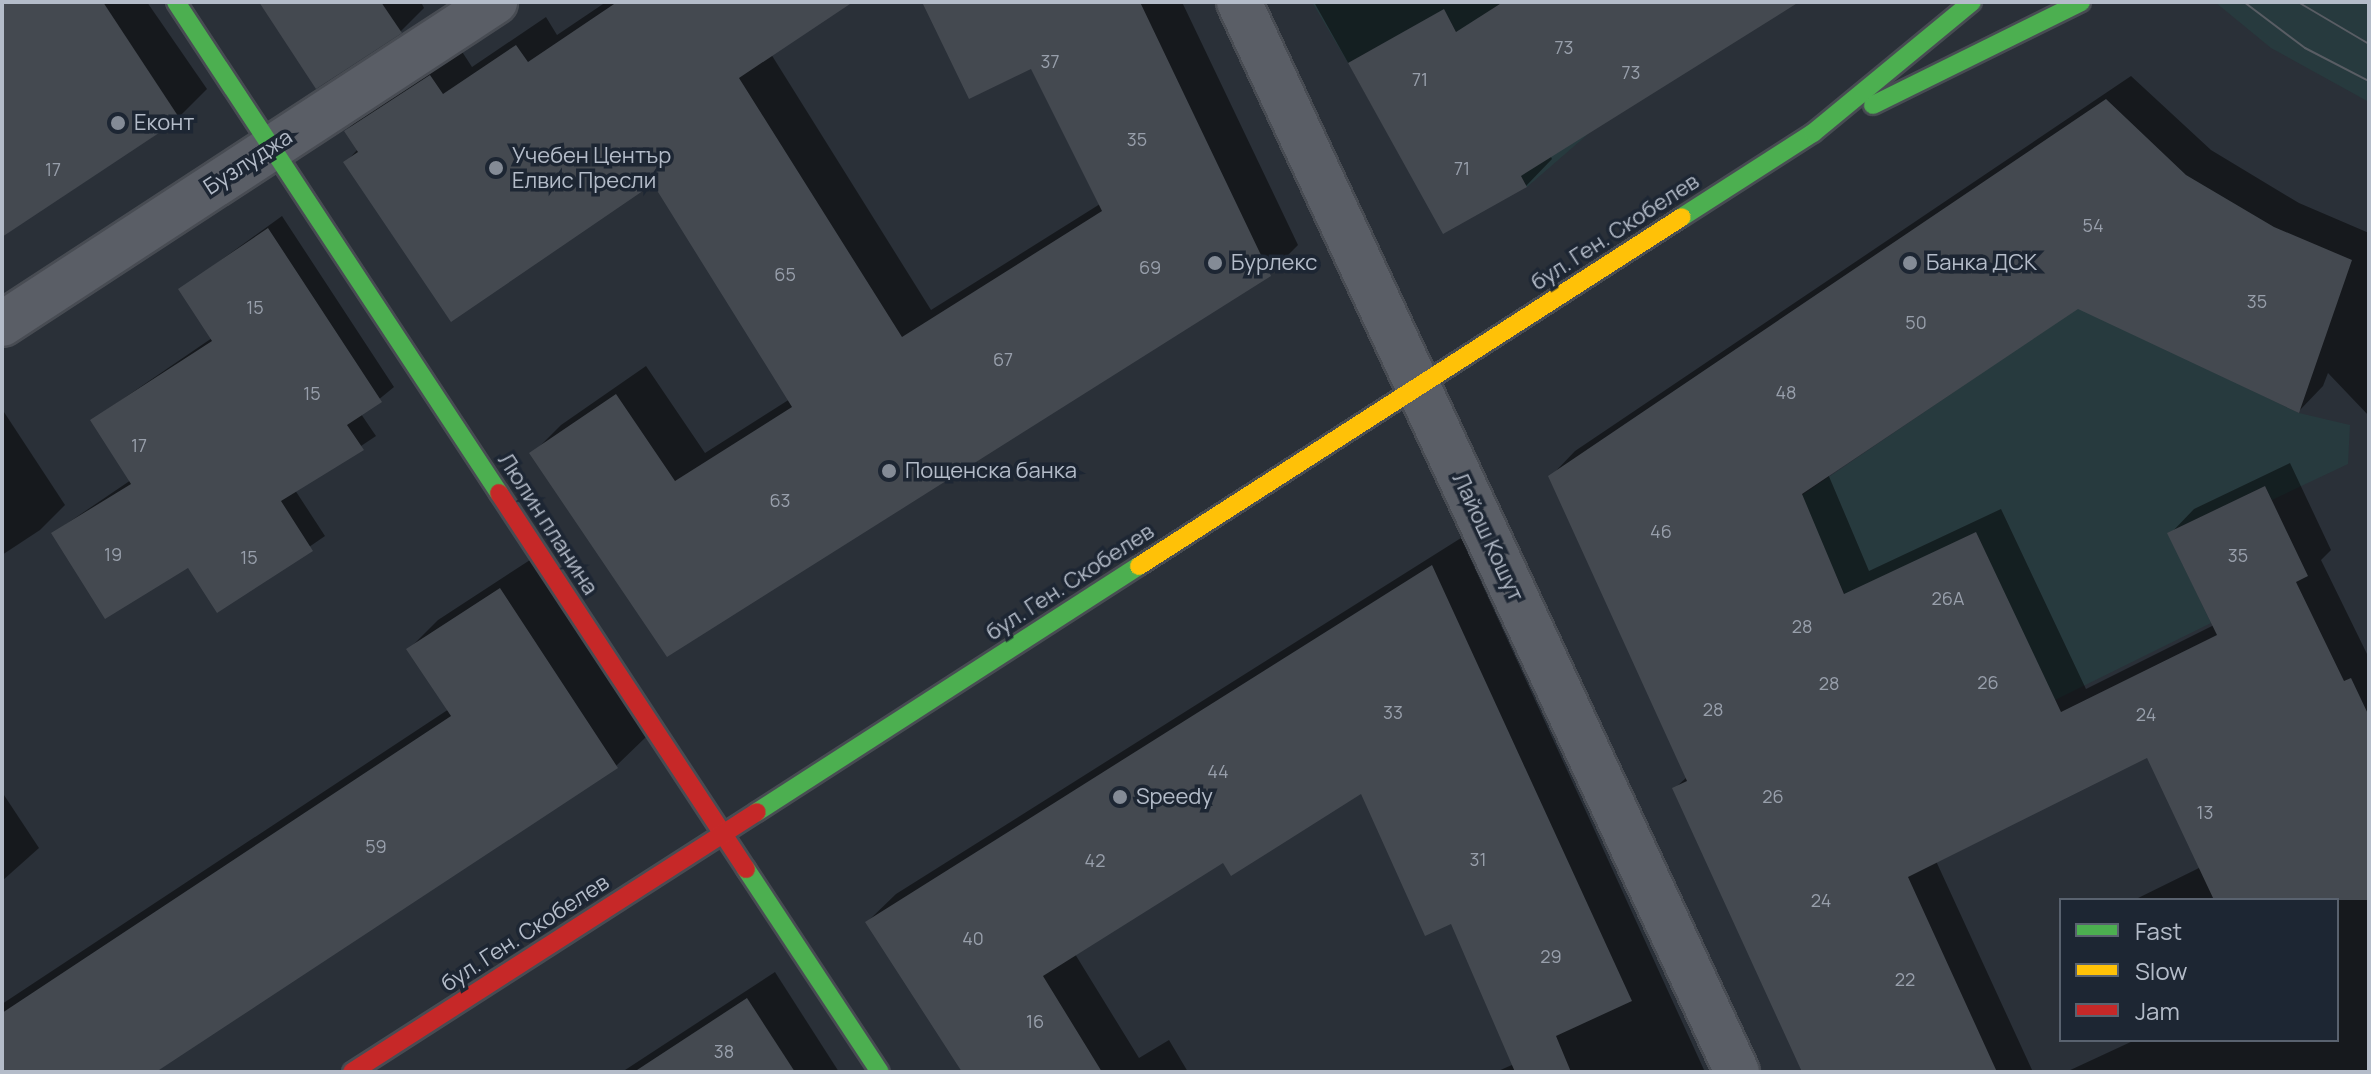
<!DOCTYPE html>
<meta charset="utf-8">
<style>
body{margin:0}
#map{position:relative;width:2371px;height:1074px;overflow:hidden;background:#2a3038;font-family:Manrope,sans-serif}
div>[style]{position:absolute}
.green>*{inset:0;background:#273a3e}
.shadow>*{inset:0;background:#0007}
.building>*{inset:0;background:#444950}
.roads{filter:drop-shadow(2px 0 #484c53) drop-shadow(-2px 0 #484c53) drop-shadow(0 2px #484c53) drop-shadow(0 -2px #484c53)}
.street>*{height:44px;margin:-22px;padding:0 22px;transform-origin:22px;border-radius:22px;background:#5a5e66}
.fast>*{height:18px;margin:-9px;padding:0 9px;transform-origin:9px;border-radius:9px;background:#4caf50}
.slow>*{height:18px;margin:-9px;padding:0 9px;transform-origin:9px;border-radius:9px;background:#ffc107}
.jam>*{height:18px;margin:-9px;padding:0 9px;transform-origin:9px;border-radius:9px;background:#c62828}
.tram>*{height:2px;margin:-1px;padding:0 1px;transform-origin:1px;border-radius:1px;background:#595d64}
.dots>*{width:22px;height:22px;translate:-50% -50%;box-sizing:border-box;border:4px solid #1d2633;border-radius:50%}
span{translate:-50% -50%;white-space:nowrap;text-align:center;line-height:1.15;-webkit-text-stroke:7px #1d2633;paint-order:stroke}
.number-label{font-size:18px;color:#989fab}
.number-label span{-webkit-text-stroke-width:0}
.poi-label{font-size:22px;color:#b4bcc9}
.left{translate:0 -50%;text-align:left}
.street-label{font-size:22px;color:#b4bcc9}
.frame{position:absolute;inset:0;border:4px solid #b4bcc9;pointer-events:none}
.legend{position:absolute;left:2059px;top:898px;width:280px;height:144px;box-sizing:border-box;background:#1d2633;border:2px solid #59626f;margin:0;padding:10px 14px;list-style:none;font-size:24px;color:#b4bcc9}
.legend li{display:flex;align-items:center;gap:16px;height:40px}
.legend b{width:40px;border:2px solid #59626f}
</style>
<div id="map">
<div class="green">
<div style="clip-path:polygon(1312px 2px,1503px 2px,1490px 11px,1557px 84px,1587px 135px,1527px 187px,1480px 101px,1491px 96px,1444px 10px,1348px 63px)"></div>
<div style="clip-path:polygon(2215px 2px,2369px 2px,2369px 102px,2271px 48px)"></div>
<div style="clip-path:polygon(2079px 307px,2299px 413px,2350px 425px,2348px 464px,2272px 500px,2265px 486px,2168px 533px,2211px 623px,2055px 700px,1845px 595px,1836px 575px,1705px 561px)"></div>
</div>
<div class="shadow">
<div style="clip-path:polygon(2px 2px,147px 2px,207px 89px,179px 117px,2px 235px)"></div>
<div style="clip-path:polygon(261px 2px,421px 2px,424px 8px,401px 31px)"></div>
<div style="clip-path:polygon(606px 2px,849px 2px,771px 54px,931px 310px,1100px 204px,1032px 66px,977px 2px,1182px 2px,1298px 245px,1269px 274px,668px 654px,532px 454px,561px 425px,646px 366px,705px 453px,790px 399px,653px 181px,346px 162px,358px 149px,346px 131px,375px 102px,459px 47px,472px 67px,546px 17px,557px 35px)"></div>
<div style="clip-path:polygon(1314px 2px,1795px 2px,1550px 155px,1552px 159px,1526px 186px,1443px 232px)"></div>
<div style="clip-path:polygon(2131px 76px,2211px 150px,2299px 203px,2369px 233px,2369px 416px,2328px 373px,2323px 386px,2299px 411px,2078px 306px,1828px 474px,1869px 571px,2001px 509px,2086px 689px,2214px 625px,2170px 534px,2194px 509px,2290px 463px,2331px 550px,2321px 560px,2369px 658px,2369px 1072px,2066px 1072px,2135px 1040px,2337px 1040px,2337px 900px,2134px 900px,2201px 867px,2148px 755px,1936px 861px,2033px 1072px,1804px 1072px,1675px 788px,1687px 777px,1551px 476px,1575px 451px)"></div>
<div style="clip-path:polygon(282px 216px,394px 387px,361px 414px,376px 436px,295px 490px,325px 536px,218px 610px,189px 565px,53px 533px,131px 480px,92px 420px,212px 338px,181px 289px)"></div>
<div style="clip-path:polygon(2px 409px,65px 505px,40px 530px,2px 555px)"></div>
<div style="clip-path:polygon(1461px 538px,1705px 1072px,1496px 1072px,1514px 1064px,1452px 922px,1361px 791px,1224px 860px,1075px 954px,1139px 1058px,1169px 1040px,1188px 1072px,964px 1072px,867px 922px,896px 894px)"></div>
<div style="clip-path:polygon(530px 560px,646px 737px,616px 766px,152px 1072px,2px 1072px,2px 1004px,449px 709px,409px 649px,438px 620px)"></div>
<div style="clip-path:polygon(2px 792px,39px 848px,2px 881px)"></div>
<div style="clip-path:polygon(775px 972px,839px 1072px,622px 1072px)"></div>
</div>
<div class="building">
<div style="clip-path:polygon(2px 2px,103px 2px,180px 119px,2px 237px)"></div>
<div style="clip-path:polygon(259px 2px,381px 2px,402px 33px,316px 89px)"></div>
<div style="clip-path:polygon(617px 2px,853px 2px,739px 78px,902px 337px,1102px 211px,1031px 69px,969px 99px,922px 2px,1140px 2px,1271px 276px,667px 657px,529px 453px,616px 394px,675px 481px,792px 407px,653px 184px,451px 322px,343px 162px,358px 152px,344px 131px,430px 75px,443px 94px,516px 45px,528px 62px)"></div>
<div style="clip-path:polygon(1503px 2px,1799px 2px,1521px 176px,1527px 187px,1443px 234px,1348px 63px,1444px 9px,1456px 32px)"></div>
<div style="clip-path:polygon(2106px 99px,2186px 175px,2274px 227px,2352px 260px,2299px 413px,2078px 309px,1802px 494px,1844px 594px,1976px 532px,2061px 712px,2217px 635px,2167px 533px,2265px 486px,2308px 576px,2296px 582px,2344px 681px,2351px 678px,2369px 716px,2369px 900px,2214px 900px,2147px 758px,1908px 877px,1997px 1072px,1802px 1072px,1672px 788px,1687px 781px,1548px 476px)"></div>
<div style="clip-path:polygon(268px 228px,382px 402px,347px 425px,364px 450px,281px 501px,313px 551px,217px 613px,188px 568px,105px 619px,51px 533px,131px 484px,90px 420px,212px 341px,178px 289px)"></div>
<div style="clip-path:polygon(1432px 565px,1632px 1001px,1556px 1036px,1571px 1072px,1515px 1072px,1451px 924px,1425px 936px,1361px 794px,1231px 876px,1223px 863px,1043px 976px,1102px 1072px,962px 1072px,865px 922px)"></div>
<div style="clip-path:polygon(500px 588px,618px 768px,156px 1072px,2px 1072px,2px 1013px,451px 716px,406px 649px)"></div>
<div style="clip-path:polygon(747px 998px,795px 1072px,634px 1072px)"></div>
</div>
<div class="roads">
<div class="street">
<div style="left:1239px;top:2px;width:1180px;rotate:65.04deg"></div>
<div style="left:2px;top:324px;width:589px;rotate:-33.15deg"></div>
</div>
<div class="fast">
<div style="left:176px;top:2px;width:588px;rotate:56.66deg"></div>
<div style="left:1873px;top:105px;width:232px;rotate:-26.3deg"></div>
<div style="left:1682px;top:217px;width:156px;rotate:-32.7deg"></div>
<div style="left:1813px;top:133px;width:206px;rotate:-39.5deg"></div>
<div style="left:757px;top:812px;width:454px;rotate:-32.8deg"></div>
<div style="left:746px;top:869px;width:243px;rotate:56.6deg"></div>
</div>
<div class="slow">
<div style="left:1139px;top:566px;width:645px;rotate:-32.73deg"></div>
</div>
<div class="jam">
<div style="left:499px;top:493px;width:450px;rotate:56.7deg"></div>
<div style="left:352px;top:1072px;width:481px;rotate:-32.7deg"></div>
</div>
</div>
<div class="tram">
<div style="left:2244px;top:2px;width:76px;rotate:37deg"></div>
<div style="left:2305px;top:48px;width:72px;rotate:27.3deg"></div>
<div style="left:2298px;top:2px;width:82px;rotate:30.6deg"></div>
</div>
<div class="dots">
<div style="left:118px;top:123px;background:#848b96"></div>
<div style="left:496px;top:168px;background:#848b96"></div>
<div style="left:1215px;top:263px;background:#848b96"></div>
<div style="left:1910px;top:263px;background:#848b96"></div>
<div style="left:889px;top:471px;background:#848b96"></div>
<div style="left:1120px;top:797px;background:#848b96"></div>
</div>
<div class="number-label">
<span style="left:1564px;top:47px">73</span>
<span style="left:1050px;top:61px">37</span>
<span style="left:1631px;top:72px">73</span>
<span style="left:1420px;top:79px">71</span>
<span style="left:1137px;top:139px">35</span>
<span style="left:1462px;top:168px">71</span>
<span style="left:53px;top:169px">17</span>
<span style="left:2093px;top:225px">54</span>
<span style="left:1150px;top:267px">69</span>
<span style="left:785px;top:274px">65</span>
<span style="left:2257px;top:301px">35</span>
<span style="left:255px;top:307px">15</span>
<span style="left:1916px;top:322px">50</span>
<span style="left:1003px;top:359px">67</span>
<span style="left:1786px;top:392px">48</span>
<span style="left:312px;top:393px">15</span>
<span style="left:139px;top:445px">17</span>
<span style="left:780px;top:500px">63</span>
<span style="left:1661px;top:531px">46</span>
<span style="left:113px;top:554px">19</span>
<span style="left:2238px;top:555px">35</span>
<span style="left:249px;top:557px">15</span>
<span style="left:1948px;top:598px">26А</span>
<span style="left:1802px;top:626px">28</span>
<span style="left:1988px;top:682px">26</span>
<span style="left:1829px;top:683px">28</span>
<span style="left:1713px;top:709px">28</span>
<span style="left:1393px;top:712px">33</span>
<span style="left:2146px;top:714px">24</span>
<span style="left:1218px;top:771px">44</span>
<span style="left:1773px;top:796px">26</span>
<span style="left:2205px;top:812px">13</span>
<span style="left:376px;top:846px">59</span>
<span style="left:1478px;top:859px">31</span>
<span style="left:1095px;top:860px">42</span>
<span style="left:1821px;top:900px">24</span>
<span style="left:973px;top:938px">40</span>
<span style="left:1551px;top:956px">29</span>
<span style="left:1905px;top:979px">22</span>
<span style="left:1035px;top:1021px">16</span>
<span style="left:724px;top:1051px">38</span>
</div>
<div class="poi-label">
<span class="left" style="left:134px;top:123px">Еконт</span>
<span class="left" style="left:512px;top:168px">Учебен Център<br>Елвис Пресли</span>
<span class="left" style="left:1231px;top:263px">Бурлекс</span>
<span class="left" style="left:1926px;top:263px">Банка ДСК</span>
<span class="left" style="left:905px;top:471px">Пощенска банка</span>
<span class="left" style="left:1136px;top:797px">Speedy</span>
</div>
<div class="street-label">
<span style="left:248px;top:162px;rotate:-33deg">Бузлуджа</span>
<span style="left:1615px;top:232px;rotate:-33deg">бул. Ген. Скобелев</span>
<span style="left:548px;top:524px;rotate:57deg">Люлин планина</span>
<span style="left:1488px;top:537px;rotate:65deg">Лайош Кошут</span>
<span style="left:1070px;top:582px;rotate:-33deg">бул. Ген. Скобелев</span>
<span style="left:525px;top:933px;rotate:-33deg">бул. Ген. Скобелев</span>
</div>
<div class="frame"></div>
<ul class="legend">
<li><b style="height:10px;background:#4caf50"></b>Fast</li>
<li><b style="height:10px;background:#ffc107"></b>Slow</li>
<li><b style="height:10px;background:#c62828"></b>Jam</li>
</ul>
</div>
